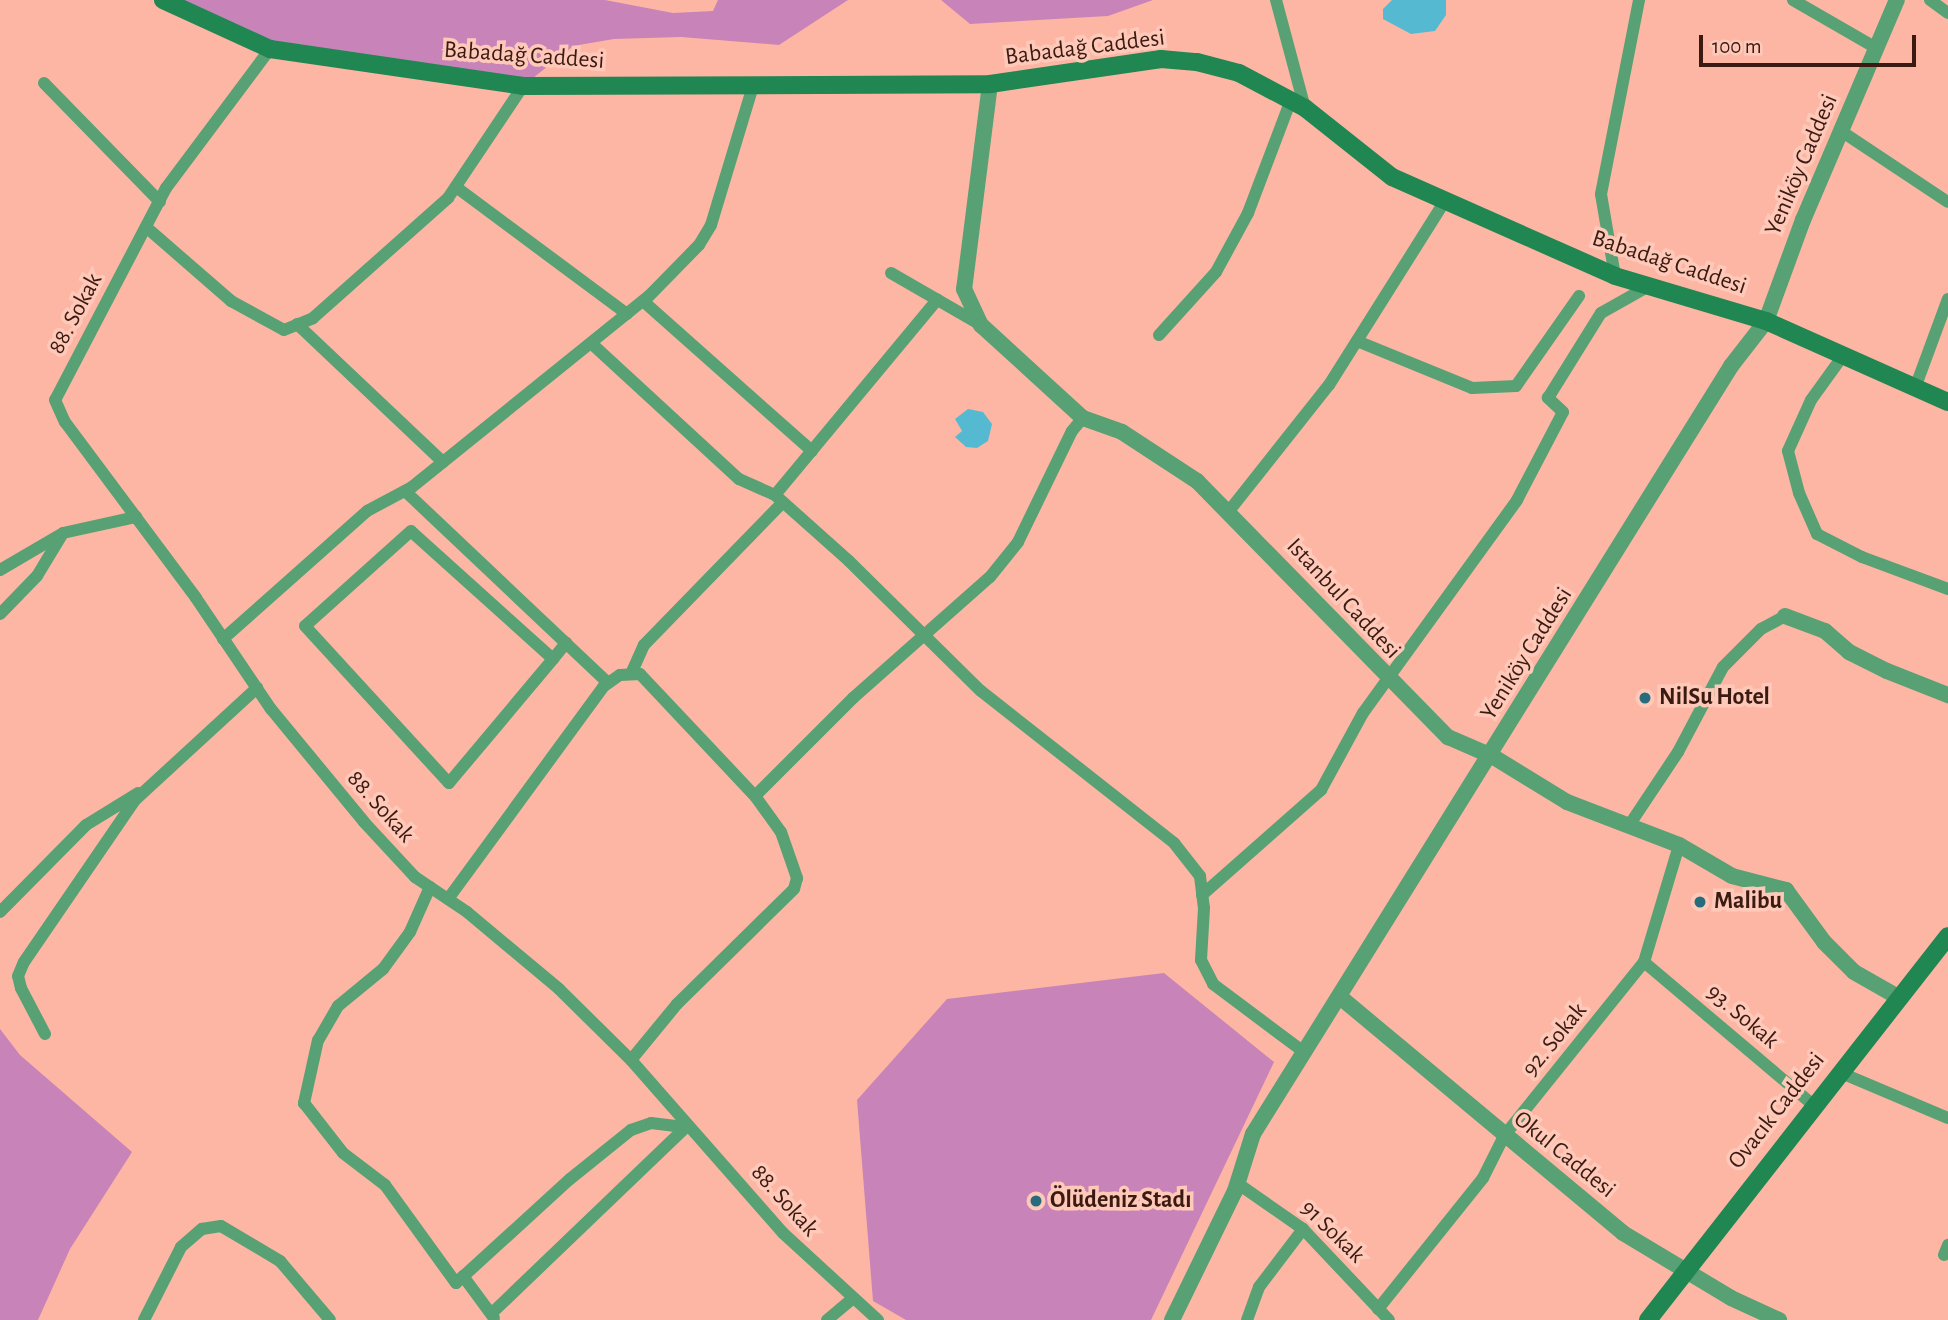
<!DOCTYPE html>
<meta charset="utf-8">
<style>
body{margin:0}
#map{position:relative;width:1948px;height:1320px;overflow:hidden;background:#fdb6a4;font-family:"Alegreya Sans",sans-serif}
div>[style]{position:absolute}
.green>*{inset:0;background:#c884b8}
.water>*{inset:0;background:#55b9d1}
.minor>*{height:12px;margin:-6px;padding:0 6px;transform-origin:6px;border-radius:6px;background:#57a174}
.tertiary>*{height:16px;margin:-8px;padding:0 8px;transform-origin:8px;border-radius:8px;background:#57a174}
.secondary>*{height:18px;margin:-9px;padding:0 9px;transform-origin:9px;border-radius:9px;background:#208652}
.dots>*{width:19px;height:19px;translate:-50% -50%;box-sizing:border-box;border:4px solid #ffc9ba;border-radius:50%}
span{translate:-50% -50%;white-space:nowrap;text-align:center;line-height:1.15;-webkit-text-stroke:7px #ffc9ba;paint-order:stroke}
.street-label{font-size:24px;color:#3a1a11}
.poi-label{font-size:24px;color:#3a1a11;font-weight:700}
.left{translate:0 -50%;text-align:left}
.scale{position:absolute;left:1699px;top:35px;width:217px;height:32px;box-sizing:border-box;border:4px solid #3a1a11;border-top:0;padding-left:9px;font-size:21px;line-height:24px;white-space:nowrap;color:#3a1a11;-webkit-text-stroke:5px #ffc9ba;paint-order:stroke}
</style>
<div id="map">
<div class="green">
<div style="clip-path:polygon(163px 0,605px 0,673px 13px,713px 11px,718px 0,848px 0,779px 45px,681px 37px,614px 39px,573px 46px,523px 86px,270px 49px)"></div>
<div style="clip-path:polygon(941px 0,1153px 0,1108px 16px,970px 24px)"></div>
<div style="clip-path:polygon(1164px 973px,1274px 1062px,1151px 1320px,906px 1320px,873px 1301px,857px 1100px,947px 999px)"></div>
<div style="clip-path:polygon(0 1029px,20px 1055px,132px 1152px,70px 1249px,38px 1320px,0 1320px)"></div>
</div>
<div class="water">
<div style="clip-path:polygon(1392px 0,1446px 0,1446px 15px,1435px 31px,1411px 34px,1383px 19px,1383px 9px)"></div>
<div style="clip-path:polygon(968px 409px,983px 412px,992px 424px,988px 441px,977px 448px,966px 447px,955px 437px,962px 431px,955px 419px)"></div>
</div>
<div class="minor">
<div style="left:1276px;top:0;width:112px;rotate:75deg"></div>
<div style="left:1793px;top:0;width:96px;rotate:30deg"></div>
<div style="left:1930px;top:0;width:22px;rotate:36deg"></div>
<div style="left:270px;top:49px;width:174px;rotate:126.8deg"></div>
<div style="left:166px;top:188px;width:239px;rotate:117.6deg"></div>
<div style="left:55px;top:400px;width:24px;rotate:66deg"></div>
<div style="left:65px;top:422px;width:219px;rotate:53.3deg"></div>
<div style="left:196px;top:598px;width:134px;rotate:56deg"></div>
<div style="left:271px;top:709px;width:146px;rotate:50.5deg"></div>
<div style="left:364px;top:822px;width:75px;rotate:47.2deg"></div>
<div style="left:415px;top:877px;width:63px;rotate:33.9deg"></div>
<div style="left:467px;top:912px;width:120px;rotate:39.9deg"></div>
<div style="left:559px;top:989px;width:101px;rotate:44.6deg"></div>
<div style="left:631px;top:1060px;width:230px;rotate:48.7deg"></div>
<div style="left:783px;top:1233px;width:129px;rotate:42.5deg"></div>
<div style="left:44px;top:83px;width:166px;rotate:45.7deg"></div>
<div style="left:1841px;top:131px;width:128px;rotate:33.6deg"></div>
<div style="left:456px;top:187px;width:213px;rotate:36.6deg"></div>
<div style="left:146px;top:227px;width:113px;rotate:41deg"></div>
<div style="left:231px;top:301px;width:60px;rotate:28.7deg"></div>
<div style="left:284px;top:330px;width:31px;rotate:-22deg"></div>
<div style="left:313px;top:318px;width:181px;rotate:-41.6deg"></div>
<div style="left:448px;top:198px;width:135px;rotate:-56.2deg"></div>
<div style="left:891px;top:273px;width:104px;rotate:30deg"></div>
<div style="left:1615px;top:276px;width:83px;rotate:-99.7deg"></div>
<div style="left:1601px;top:194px;width:198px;rotate:-78.9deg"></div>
<div style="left:643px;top:301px;width:226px;rotate:41.6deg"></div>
<div style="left:297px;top:324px;width:201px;rotate:43.4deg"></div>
<div style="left:1159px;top:335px;width:85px;rotate:-47.9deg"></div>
<div style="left:1216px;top:272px;width:67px;rotate:-61.5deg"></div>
<div style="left:1248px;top:213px;width:121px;rotate:-69.2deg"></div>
<div style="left:1357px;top:341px;width:124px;rotate:22.2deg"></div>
<div style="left:1472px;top:388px;width:44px;rotate:-2.6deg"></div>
<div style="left:1516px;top:386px;width:110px;rotate:-55deg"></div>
<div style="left:591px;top:343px;width:201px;rotate:42.6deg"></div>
<div style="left:739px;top:479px;width:39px;rotate:24deg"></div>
<div style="left:775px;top:495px;width:99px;rotate:41.7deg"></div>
<div style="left:849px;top:561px;width:185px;rotate:44.6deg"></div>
<div style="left:981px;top:691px;width:246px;rotate:38.2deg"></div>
<div style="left:1174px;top:843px;width:42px;rotate:51.8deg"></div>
<div style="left:1200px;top:876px;width:32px;rotate:83deg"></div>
<div style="left:1204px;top:908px;width:52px;rotate:93.3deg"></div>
<div style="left:1201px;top:960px;width:27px;rotate:63deg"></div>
<div style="left:1213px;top:984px;width:114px;rotate:36.8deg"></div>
<div style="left:1842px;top:357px;width:53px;rotate:125.8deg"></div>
<div style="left:1811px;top:400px;width:56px;rotate:114.3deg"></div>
<div style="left:1788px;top:451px;width:43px;rotate:75.3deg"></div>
<div style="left:1799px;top:493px;width:45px;rotate:66.3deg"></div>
<div style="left:1817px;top:534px;width:51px;rotate:27.1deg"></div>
<div style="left:1862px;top:557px;width:92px;rotate:20.4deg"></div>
<div style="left:1915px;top:388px;width:95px;rotate:-69.7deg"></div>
<div style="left:405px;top:491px;width:279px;rotate:43.4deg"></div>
<div style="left:775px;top:495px;width:254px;rotate:-50.3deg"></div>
<div style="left:1229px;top:511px;width:161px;rotate:-51.6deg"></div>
<div style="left:1329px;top:385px;width:218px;rotate:-57.8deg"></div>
<div style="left:0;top:570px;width:73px;rotate:-30.4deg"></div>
<div style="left:0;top:614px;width:53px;rotate:-45.8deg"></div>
<div style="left:37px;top:576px;width:50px;rotate:-58.8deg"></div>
<div style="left:63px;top:533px;width:75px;rotate:-12.4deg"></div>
<div style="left:223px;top:639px;width:193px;rotate:-41.6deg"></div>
<div style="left:367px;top:511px;width:51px;rotate:-28.1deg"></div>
<div style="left:412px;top:487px;width:304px;rotate:-38.9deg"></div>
<div style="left:649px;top:296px;width:71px;rotate:-45.6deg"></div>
<div style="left:699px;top:245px;width:23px;rotate:-59deg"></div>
<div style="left:711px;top:225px;width:145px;rotate:-73.2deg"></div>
<div style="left:553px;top:659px;width:191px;rotate:-138deg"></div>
<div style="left:411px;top:531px;width:142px;rotate:138.1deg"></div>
<div style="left:305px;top:626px;width:213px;rotate:47.5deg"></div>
<div style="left:449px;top:783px;width:162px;rotate:-50deg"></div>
<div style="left:553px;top:659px;width:21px;rotate:-51deg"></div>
<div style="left:631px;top:674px;width:32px;rotate:-66deg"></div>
<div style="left:644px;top:645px;width:199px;rotate:-45.8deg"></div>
<div style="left:755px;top:796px;width:139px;rotate:-45deg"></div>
<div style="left:853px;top:698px;width:183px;rotate:-41.5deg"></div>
<div style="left:990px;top:577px;width:45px;rotate:-51.3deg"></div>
<div style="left:1018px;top:542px;width:123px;rotate:-64.1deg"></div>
<div style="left:1072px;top:431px;width:17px;rotate:-50deg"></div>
<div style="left:1628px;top:827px;width:90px;rotate:-56.3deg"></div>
<div style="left:1678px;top:752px;width:96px;rotate:-62.1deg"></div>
<div style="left:1723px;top:667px;width:54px;rotate:-45deg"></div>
<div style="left:1761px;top:629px;width:27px;rotate:-28deg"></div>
<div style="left:430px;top:887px;width:49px;rotate:114deg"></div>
<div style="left:410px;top:932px;width:46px;rotate:126.1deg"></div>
<div style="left:383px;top:969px;width:58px;rotate:140.6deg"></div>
<div style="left:338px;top:1006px;width:39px;rotate:120deg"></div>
<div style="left:318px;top:1040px;width:65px;rotate:102.5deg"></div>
<div style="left:304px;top:1103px;width:63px;rotate:52deg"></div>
<div style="left:343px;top:1153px;width:53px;rotate:37.3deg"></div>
<div style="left:385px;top:1185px;width:121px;rotate:54.1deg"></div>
<div style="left:456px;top:1283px;width:154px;rotate:-42.4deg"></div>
<div style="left:570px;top:1179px;width:78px;rotate:-38.8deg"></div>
<div style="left:631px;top:1130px;width:21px;rotate:-19deg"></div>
<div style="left:651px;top:1123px;width:35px;rotate:7deg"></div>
<div style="left:1202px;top:895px;width:159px;rotate:-41.4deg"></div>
<div style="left:1321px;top:790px;width:88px;rotate:-61.4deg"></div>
<div style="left:1363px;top:713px;width:263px;rotate:-54.1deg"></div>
<div style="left:1517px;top:500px;width:99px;rotate:-62.4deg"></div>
<div style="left:1563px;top:412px;width:21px;rotate:-137deg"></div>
<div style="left:1548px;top:398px;width:100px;rotate:-58.1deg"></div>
<div style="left:1601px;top:313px;width:55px;rotate:-29.4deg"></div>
<div style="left:448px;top:899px;width:264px;rotate:-53.8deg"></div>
<div style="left:604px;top:686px;width:19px;rotate:-35deg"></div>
<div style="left:620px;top:675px;width:20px;rotate:-3deg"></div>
<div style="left:640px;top:674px;width:168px;rotate:46.7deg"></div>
<div style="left:755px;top:796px;width:44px;rotate:54.2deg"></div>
<div style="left:781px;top:832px;width:49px;rotate:70.8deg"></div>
<div style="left:797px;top:878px;width:11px;rotate:105deg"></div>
<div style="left:794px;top:889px;width:164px;rotate:135.5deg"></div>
<div style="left:677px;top:1004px;width:72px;rotate:129.4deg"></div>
<div style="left:0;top:912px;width:122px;rotate:-45.3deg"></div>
<div style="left:86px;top:825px;width:61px;rotate:-31.6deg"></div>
<div style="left:1644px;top:962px;width:221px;rotate:40.2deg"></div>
<div style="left:45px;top:1034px;width:52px;rotate:-117.6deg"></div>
<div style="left:21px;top:988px;width:12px;rotate:-104deg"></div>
<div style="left:18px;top:976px;width:15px;rotate:-67deg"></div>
<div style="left:24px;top:962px;width:196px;rotate:-55.6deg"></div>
<div style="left:135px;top:800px;width:166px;rotate:-42.6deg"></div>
<div style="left:1839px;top:1072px;width:118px;rotate:22.9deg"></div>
<div style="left:1237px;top:1183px;width:80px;rotate:34.9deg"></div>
<div style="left:1303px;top:1229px;width:125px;rotate:46.6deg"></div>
<div style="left:1944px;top:1255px;width:11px;rotate:-68deg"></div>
<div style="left:463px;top:1276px;width:52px;rotate:53.6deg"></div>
<div style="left:1378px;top:1309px;width:168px;rotate:-51.3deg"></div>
<div style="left:1483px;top:1178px;width:47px;rotate:-63.4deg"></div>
<div style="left:1504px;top:1136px;width:223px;rotate:-51.2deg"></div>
<div style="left:1644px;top:962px;width:122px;rotate:-73.3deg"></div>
<div style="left:492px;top:1313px;width:269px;rotate:-43.8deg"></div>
<div style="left:144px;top:1320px;width:82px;rotate:-63.1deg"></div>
<div style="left:181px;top:1247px;width:28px;rotate:-41deg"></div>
<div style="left:202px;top:1229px;width:19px;rotate:-9deg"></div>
<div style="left:221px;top:1226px;width:69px;rotate:30.7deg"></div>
<div style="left:280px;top:1261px;width:77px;rotate:49.7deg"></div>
<div style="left:827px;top:1320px;width:31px;rotate:-40deg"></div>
<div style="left:1247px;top:1320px;width:35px;rotate:-70deg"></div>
<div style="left:1259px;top:1287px;width:73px;rotate:-52.8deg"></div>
</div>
<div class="tertiary">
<div style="left:990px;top:84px;width:207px;rotate:97.2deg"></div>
<div style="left:964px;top:289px;width:40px;rotate:65deg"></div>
<div style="left:981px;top:325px;width:138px;rotate:42.4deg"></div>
<div style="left:1083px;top:418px;width:41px;rotate:19.7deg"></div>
<div style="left:1122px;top:432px;width:90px;rotate:33.2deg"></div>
<div style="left:1197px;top:481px;width:359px;rotate:45.6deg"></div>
<div style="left:1448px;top:737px;width:48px;rotate:23.4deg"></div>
<div style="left:1492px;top:756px;width:88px;rotate:31.5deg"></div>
<div style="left:1567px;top:802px;width:120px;rotate:21deg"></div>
<div style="left:1679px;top:845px;width:61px;rotate:30.3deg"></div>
<div style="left:1732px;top:876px;width:56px;rotate:14.5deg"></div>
<div style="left:1786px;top:890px;width:64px;rotate:53.8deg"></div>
<div style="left:1824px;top:942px;width:42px;rotate:45deg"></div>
<div style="left:1854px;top:972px;width:51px;rotate:29.6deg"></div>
<div style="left:1785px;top:616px;width:43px;rotate:20.6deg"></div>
<div style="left:1825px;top:631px;width:32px;rotate:41deg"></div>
<div style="left:1849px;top:652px;width:42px;rotate:26.6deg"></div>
<div style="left:1887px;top:671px;width:66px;rotate:21.5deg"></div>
<div style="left:1340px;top:997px;width:368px;rotate:39.8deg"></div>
<div style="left:1623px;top:1233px;width:126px;rotate:31deg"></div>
<div style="left:1731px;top:1298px;width:53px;rotate:24.6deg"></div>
<div style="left:1172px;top:1320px;width:144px;rotate:-64deg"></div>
<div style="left:1235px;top:1191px;width:60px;rotate:-72.5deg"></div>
<div style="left:1253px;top:1134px;width:905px;rotate:-58.1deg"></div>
<div style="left:1731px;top:366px;width:57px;rotate:-52.1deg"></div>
<div style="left:1766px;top:321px;width:108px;rotate:-69.9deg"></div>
<div style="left:1803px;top:220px;width:239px;rotate:-66.9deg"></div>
</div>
<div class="secondary">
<div style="left:163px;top:0;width:118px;rotate:24.6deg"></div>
<div style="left:270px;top:49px;width:256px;rotate:8.3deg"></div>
<div style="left:523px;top:86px;width:467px;rotate:-0.2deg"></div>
<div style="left:990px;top:84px;width:173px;rotate:-8.3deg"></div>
<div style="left:1161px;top:59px;width:36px;rotate:5deg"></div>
<div style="left:1197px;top:62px;width:43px;rotate:14.7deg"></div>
<div style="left:1239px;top:73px;width:75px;rotate:27.9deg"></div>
<div style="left:1305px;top:108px;width:111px;rotate:38.4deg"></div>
<div style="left:1392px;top:177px;width:244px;rotate:23.9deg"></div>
<div style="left:1615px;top:276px;width:158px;rotate:16.6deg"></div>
<div style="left:1766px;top:321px;width:199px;rotate:24deg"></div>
<div style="left:1648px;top:1320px;width:487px;rotate:-52deg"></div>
</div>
<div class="dots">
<div style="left:1645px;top:698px;background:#276c7c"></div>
<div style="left:1700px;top:902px;background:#276c7c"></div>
<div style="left:1036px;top:1201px;background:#276c7c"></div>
</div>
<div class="street-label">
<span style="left:1085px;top:48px;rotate:-7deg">Babadağ Caddesi</span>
<span style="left:524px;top:56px;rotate:4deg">Babadağ Caddesi</span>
<span style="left:1802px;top:165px;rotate:-67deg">Yeniköy Caddesi</span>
<span style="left:1669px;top:263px;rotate:18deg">Babadağ Caddesi</span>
<span style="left:76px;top:314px;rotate:-62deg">88. Sokak</span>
<span style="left:1343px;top:599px;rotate:47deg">Istanbul Caddesi</span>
<span style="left:1527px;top:654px;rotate:-58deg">Yeniköy Caddesi</span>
<span style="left:380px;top:807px;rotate:48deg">88. Sokak</span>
<span style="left:1742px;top:1017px;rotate:40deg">93. Sokak</span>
<span style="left:1555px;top:1040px;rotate:-51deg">92. Sokak</span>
<span style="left:1777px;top:1111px;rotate:-52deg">Ovacık Caddesi</span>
<span style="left:1564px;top:1155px;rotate:39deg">Okul Caddesi</span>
<span style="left:784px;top:1201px;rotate:48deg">88. Sokak</span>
<span style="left:1332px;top:1232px;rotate:44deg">91 Sokak</span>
</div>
<div class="poi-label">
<span class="left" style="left:1659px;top:698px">NilSu Hotel</span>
<span class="left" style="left:1714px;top:902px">Malibu</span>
<span class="left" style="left:1050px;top:1201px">Ölüdeniz Stadı</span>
</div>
<div class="scale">100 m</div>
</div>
